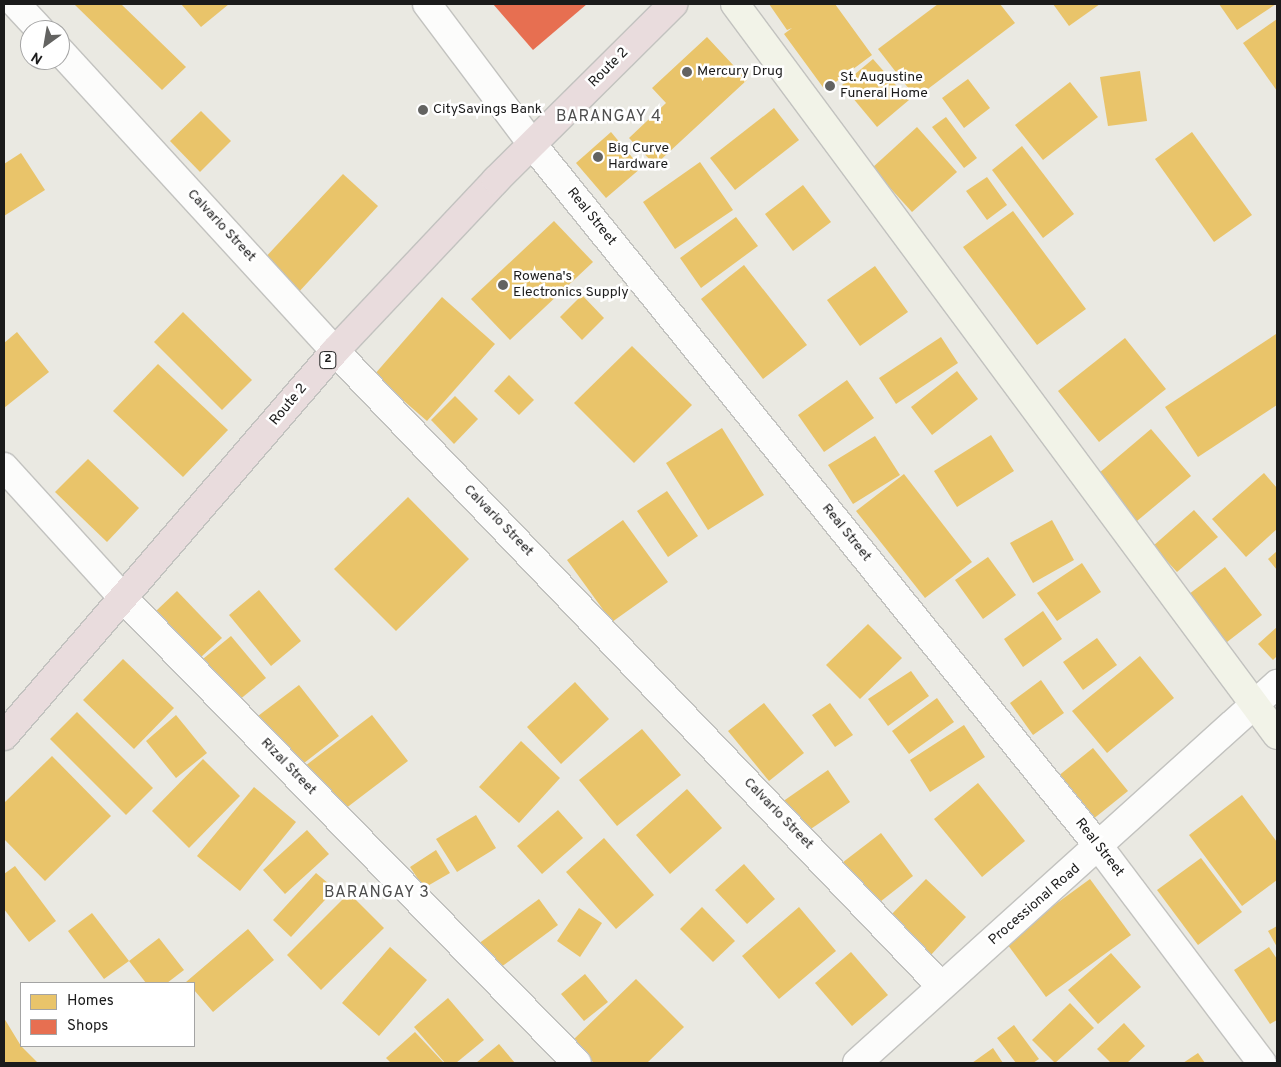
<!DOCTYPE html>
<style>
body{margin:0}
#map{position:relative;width:1281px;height:1067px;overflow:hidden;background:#eae9e2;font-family:Overpass,sans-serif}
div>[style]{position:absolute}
.homes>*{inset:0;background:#e9c46a}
.shops>*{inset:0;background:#e76f51}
.roads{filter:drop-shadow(1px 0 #c2c2bf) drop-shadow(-1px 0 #c2c2bf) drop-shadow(0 1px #c2c2bf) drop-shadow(0 -1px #c2c2bf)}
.street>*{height:28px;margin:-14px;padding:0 14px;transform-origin:14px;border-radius:14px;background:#fcfcfb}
.secondary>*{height:28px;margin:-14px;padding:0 14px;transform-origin:14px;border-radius:14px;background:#f2f3e8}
.highway>*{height:28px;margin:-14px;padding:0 14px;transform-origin:14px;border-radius:14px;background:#e9dcdd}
.dots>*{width:14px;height:14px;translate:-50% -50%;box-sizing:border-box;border:2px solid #fff;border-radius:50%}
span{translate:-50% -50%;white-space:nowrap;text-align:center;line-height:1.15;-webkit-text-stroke:5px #fff;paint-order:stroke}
.shield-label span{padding:1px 4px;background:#fff;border:1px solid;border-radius:4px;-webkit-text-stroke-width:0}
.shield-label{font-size:12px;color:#1b1b1b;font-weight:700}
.street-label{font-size:14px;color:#1b1b1b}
.poi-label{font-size:14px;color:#1b1b1b}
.left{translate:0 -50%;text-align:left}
.quarter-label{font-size:16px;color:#4e4e4e;letter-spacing:1px}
.frame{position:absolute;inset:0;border:5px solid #1b1b1b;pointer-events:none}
.legend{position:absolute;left:20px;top:982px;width:175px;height:65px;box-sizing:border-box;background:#fff;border:1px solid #a4a4a4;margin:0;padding:6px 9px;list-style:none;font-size:15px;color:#1b1b1b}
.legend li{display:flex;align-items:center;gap:10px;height:25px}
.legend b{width:25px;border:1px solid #a4a4a4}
.north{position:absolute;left:20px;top:20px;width:50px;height:50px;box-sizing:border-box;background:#fff;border:1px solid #a4a4a4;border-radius:50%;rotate:212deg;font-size:14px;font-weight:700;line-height:20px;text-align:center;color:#1b1b1b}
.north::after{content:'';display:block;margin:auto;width:18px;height:22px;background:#636361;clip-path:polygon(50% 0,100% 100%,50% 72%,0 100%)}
</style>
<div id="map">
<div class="homes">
<div style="clip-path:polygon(74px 4px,121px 4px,186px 67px,162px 90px)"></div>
<div style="clip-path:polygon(181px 4px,229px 4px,201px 27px)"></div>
<div style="clip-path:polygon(769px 4px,835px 4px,872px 55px,825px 90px,784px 34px,792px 28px,787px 30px)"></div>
<div style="clip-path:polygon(938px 4px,1000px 4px,1015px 23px,916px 98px,878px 49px)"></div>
<div style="clip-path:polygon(1053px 4px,1100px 4px,1069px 26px)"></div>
<div style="clip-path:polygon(1219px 4px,1276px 4px,1237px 30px)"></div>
<div style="clip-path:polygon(1277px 19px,1277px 91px,1243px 43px)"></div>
<div style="clip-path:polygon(707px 37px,747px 80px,655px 165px,629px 138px,666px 103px,652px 88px)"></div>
<div style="clip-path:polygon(873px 59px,909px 100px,877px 127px,842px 85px)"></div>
<div style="clip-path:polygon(1140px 71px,1147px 121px,1108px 126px,1100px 77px)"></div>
<div style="clip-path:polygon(968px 79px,990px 108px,964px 128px,942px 98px)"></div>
<div style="clip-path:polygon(1070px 82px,1098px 117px,1043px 160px,1015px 125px)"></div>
<div style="clip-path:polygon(774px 108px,799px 140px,735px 190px,710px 158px)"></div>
<div style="clip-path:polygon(201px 111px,231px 141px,200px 172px,170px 141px)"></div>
<div style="clip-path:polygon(946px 117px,977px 158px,964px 168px,932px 127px)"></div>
<div style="clip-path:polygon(917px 127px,957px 172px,912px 212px,872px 168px)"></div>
<div style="clip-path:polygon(611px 132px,641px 168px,606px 198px,576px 163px)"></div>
<div style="clip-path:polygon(1192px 132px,1252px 215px,1214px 242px,1155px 159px)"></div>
<div style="clip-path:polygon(1022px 146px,1074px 214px,1043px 238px,992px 170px)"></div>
<div style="clip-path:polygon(21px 153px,45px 190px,4px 216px,4px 164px)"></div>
<div style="clip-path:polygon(700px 162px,733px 210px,675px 249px,643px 202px)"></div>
<div style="clip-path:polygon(343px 174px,378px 206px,297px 294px,262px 261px)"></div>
<div style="clip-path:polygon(987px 177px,1007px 205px,987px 220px,966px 191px)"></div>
<div style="clip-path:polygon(803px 185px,831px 222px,793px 251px,765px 214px)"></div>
<div style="clip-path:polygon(1013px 211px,1086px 309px,1037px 345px,963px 247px)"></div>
<div style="clip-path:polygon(736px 217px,758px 246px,701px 288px,680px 258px)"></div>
<div style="clip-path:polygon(554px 221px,593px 262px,510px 340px,471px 299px)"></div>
<div style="clip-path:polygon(744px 265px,807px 345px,763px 379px,701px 299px)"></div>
<div style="clip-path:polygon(875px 266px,908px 312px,860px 346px,827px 300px)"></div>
<div style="clip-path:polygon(582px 295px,604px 318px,582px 340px,560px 317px)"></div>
<div style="clip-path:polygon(442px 297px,495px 344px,427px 421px,374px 375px)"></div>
<div style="clip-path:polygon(183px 312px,252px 380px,222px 410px,154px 342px)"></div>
<div style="clip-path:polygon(17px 332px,49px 372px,4px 408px,4px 343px)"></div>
<div style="clip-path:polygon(1276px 334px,1277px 405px,1198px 457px,1165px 407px)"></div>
<div style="clip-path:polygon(941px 337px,958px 363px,896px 404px,879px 378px)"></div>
<div style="clip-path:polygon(1125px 338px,1166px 389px,1099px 442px,1058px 391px)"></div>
<div style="clip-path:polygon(632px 346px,692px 405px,634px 463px,574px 403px)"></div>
<div style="clip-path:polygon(158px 364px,228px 430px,183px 477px,113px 411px)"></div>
<div style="clip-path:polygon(957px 371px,978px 399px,932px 435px,911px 407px)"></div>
<div style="clip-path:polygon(509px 375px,534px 400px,519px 415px,494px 391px)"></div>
<div style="clip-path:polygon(847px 380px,874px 418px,824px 452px,798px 415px)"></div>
<div style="clip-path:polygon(455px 396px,478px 419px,454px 444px,431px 420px)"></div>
<div style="clip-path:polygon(722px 428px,764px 495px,708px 530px,666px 463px)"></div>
<div style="clip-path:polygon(1151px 429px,1191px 476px,1131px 526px,1092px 479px)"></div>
<div style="clip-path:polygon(991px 435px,1014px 471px,957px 507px,934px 471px)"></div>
<div style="clip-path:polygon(875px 436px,900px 475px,853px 504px,828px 465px)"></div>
<div style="clip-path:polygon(88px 459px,139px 508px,107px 542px,55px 492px)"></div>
<div style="clip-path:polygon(1264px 473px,1277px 488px,1277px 529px,1246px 557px,1212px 519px)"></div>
<div style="clip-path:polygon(904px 474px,972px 562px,925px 598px,856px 511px)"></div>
<div style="clip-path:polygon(667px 491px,698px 536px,668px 557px,637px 511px)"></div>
<div style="clip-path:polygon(408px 497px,469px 559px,396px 631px,334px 569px)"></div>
<div style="clip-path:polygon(1194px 510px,1218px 537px,1177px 572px,1153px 546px)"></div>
<div style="clip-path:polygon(623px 520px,668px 582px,612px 622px,567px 560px)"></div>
<div style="clip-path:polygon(1052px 520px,1074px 560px,1033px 583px,1010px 543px)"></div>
<div style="clip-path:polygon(1277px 551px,1277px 570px,1268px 559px)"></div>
<div style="clip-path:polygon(988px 557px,1016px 595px,983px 619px,955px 580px)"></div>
<div style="clip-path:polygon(1082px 563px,1101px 592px,1057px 621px,1037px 593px)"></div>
<div style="clip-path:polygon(1225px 567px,1262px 615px,1218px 649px,1181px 600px)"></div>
<div style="clip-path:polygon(259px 590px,301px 641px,271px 666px,229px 615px)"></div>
<div style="clip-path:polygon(177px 591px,222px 638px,201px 657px,156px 611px)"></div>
<div style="clip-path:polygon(1043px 611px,1062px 639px,1023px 667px,1004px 639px)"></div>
<div style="clip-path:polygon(868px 624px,902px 658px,860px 699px,826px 665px)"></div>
<div style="clip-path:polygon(1277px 627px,1277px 656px,1273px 660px,1258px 644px)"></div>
<div style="clip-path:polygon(231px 636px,266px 678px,233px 705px,198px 663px)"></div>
<div style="clip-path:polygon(1097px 638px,1117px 665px,1083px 690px,1063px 662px)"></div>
<div style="clip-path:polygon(1140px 656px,1174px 698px,1107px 753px,1072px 711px)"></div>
<div style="clip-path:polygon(123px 659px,174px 708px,134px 749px,83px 700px)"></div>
<div style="clip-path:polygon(911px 671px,929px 696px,888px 726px,868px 699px)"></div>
<div style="clip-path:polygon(1041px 680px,1064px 713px,1033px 735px,1010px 703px)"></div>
<div style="clip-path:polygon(575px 682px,609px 719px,561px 764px,527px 727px)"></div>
<div style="clip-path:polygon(299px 685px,339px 736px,295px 770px,254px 719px)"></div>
<div style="clip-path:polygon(937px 698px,954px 722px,909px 754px,892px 731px)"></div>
<div style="clip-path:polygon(764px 703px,804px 753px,769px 781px,728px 731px)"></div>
<div style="clip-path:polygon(830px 703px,853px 735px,835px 747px,812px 715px)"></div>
<div style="clip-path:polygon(77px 712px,153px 788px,126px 815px,50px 739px)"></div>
<div style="clip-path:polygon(176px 715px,207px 753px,176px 778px,146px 741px)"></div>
<div style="clip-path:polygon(372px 715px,408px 761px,341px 812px,305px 766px)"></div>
<div style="clip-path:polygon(964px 725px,985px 757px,930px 792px,910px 760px)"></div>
<div style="clip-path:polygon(642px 729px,681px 775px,617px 826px,579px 780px)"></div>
<div style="clip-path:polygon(521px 741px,560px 778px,519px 823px,479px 787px)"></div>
<div style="clip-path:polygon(1093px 748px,1128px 791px,1087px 824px,1052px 781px)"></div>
<div style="clip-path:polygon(52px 756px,111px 816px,45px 881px,4px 839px,4px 803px)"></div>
<div style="clip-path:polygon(203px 759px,240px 796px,189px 848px,152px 811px)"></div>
<div style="clip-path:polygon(828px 770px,850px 802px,805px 833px,782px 802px)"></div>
<div style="clip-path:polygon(978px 783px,1025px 841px,982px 877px,934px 819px)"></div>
<div style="clip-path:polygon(254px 787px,296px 822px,240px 891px,197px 856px)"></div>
<div style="clip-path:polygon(687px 789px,722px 828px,670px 874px,636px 835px)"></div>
<div style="clip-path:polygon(1242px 795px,1277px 842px,1277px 880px,1242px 906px,1189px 835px)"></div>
<div style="clip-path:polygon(558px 810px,583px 838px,542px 874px,517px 846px)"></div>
<div style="clip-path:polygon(476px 815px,496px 848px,457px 872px,436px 839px)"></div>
<div style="clip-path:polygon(307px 830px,329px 854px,285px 894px,263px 870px)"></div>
<div style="clip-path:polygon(881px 833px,913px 876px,871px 909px,838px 866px)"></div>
<div style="clip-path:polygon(604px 838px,654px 895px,616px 929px,566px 872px)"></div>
<div style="clip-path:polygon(436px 850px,450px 873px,424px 888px,410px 867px)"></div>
<div style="clip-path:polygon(1201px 858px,1242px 912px,1198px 945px,1157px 890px)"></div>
<div style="clip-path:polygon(744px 864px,775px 899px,747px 924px,715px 890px)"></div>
<div style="clip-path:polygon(15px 866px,56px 921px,29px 942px,4px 909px,4px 874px)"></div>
<div style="clip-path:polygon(316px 873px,335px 889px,291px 937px,273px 920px)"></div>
<div style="clip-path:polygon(926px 879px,966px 917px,930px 956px,889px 917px)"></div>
<div style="clip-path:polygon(1090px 879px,1131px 935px,1046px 997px,1005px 941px)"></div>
<div style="clip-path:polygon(349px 893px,384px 928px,321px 990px,287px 955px)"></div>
<div style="clip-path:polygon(539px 899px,558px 925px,493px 973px,474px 947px)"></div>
<div style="clip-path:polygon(702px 907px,735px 941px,713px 962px,680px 929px)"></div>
<div style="clip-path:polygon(799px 907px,836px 951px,779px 999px,742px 956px)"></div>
<div style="clip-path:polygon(579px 908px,602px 923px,580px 957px,557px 941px)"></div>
<div style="clip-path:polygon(92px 913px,129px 961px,104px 979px,68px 931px)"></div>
<div style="clip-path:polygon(1277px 926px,1277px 947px,1268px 931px)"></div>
<div style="clip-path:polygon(248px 929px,274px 960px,213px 1012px,194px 990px,194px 983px,186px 982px)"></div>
<div style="clip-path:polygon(159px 938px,184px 970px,167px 983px,146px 983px,129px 961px)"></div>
<div style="clip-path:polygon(390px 947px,427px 980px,379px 1036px,342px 1003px)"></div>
<div style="clip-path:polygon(1269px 947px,1277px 959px,1277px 1020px,1270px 1024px,1234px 970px)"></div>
<div style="clip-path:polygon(851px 952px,888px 995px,852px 1026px,815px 983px)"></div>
<div style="clip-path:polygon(1111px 953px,1141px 987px,1098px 1024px,1068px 990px)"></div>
<div style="clip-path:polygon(585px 974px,608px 1002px,584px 1021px,561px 994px)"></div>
<div style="clip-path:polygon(636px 979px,684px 1027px,647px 1063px,594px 1063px,572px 1041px)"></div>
<div style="clip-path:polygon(448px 998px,484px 1040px,456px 1063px,445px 1063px,414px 1027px)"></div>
<div style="clip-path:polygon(1070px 1003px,1094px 1028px,1055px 1063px,1032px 1040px)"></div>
<div style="clip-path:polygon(4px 1018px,21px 1046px,38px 1063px,4px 1063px)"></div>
<div style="clip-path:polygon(1124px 1023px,1145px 1046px,1127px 1063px,1111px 1063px,1097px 1049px)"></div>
<div style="clip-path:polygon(1014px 1025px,1039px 1059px,1033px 1063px,1016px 1063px,997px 1038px)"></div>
<div style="clip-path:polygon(415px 1032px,444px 1063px,391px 1063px,386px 1058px)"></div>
<div style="clip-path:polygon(499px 1044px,515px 1063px,476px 1063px)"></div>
<div style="clip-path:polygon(993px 1048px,1003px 1063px,972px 1063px)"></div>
<div style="clip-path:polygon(1198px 1053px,1205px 1063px,1183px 1063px)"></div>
</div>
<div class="shops">
<div style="clip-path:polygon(493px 4px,587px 4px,533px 50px)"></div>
</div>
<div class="roads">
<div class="street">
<div style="left:16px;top:4px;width:35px;rotate:47deg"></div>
<div style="left:427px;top:4px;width:175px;rotate:53.1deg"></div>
<div style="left:532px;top:144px;width:905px;rotate:51.1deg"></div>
<div style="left:1100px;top:848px;width:269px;rotate:53deg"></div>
<div style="left:60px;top:51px;width:407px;rotate:47.5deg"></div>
<div style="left:335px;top:351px;width:878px;rotate:46.34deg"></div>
<div style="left:4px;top:467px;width:178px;rotate:47.7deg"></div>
<div style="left:124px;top:599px;width:648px;rotate:45.69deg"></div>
<div style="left:857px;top:1063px;width:566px;rotate:-42.06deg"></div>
</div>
<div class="secondary">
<div style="left:735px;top:4px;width:910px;rotate:53.44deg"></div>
</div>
<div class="highway">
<div style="left:4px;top:736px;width:508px;rotate:-49.31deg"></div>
<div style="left:335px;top:351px;width:235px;rotate:-46.7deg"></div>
<div style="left:496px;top:180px;width:250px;rotate:-44.8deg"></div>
</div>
</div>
<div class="dots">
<div style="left:687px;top:72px;background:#636361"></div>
<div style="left:830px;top:86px;background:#636361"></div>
<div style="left:423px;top:110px;background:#636361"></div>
<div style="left:598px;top:157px;background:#636361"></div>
<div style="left:503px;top:285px;background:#636361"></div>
</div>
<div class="shield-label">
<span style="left:328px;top:360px">2</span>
</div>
<div class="street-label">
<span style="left:609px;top:68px;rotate:-45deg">Route 2</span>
<span style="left:591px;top:217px;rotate:51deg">Real Street</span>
<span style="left:221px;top:226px;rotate:47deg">Calvario Street</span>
<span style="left:289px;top:405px;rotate:-50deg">Route 2</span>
<span style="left:498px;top:521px;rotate:46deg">Calvario Street</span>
<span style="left:846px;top:533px;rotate:51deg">Real Street</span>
<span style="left:288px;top:767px;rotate:46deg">Rizal Street</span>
<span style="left:778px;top:814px;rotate:46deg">Calvario Street</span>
<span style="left:1099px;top:848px;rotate:52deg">Real Street</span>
<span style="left:1035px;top:905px;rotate:-41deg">Processional Road</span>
</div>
<div class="poi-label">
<span class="left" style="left:697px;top:72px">Mercury Drug</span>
<span class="left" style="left:840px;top:86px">St. Augustine<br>Funeral Home</span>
<span class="left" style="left:433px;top:110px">CitySavings Bank</span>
<span class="left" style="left:608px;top:157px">Big Curve<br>Hardware</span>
<span class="left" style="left:513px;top:285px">Rowena's<br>Electronics Supply</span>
</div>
<div class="quarter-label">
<span style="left:609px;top:117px">BARANGAY 4</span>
<span style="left:377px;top:893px">BARANGAY 3</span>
</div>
<div class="frame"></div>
<ul class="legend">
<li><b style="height:14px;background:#e9c46a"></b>Homes</li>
<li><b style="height:14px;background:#e76f51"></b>Shops</li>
</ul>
<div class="north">N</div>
</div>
